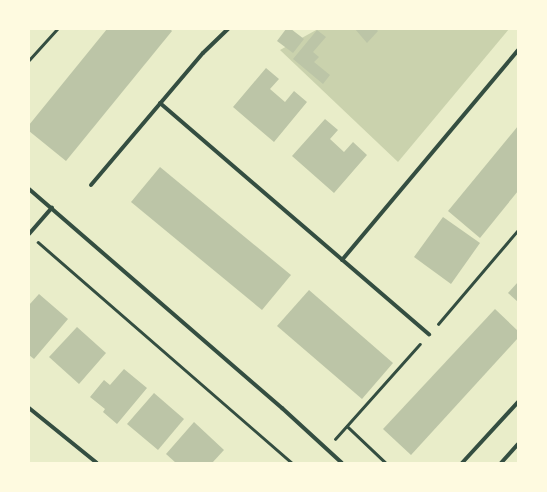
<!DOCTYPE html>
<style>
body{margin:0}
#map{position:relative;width:547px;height:492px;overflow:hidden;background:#e9edc9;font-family:Lato,sans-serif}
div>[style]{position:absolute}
.green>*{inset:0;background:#cad2ad}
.building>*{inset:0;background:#bcc5a7}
.path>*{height:2.5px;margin:-1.25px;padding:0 1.25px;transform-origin:1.25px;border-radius:1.25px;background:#344e41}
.minor>*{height:4px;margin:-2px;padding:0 2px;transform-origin:2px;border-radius:2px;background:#344e41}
span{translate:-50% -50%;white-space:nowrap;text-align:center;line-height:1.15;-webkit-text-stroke:3.5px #fefae0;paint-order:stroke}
.frame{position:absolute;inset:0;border:30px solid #fefae0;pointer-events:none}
</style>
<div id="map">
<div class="green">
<div style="clip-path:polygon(318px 29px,509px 29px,398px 162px,280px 50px)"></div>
</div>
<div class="building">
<div style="clip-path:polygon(107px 29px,170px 29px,172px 31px,66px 161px,29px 131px,29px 125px)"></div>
<div style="clip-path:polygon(286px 29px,291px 29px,304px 39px,293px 53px,277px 41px)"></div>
<div style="clip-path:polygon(355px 29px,376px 29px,378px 31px,367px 43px)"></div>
<div style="clip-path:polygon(317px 30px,326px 37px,313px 52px,319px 57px,314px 62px,330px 75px,323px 84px,293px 59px)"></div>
<div style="clip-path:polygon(266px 68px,279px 79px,270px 89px,285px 102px,294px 91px,307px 102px,274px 142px,233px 107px)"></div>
<div style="clip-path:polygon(325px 119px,338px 130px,330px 139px,344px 152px,353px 142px,367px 155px,334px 193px,292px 156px)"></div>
<div style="clip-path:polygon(518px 126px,518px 191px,480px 238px,448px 211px)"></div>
<div style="clip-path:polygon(160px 167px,291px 275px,262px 310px,131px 202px)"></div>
<div style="clip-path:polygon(443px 217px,480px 243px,451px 284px,414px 257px)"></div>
<div style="clip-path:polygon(518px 282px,518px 302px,508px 293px)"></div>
<div style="clip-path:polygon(309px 290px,393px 363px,362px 399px,277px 326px)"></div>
<div style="clip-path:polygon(39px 294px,68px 319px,34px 359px,29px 355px,29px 305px)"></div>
<div style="clip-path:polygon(495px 309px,518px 331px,518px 338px,411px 455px,383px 429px)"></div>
<div style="clip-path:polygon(77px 327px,106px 353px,79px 384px,49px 357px)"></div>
<div style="clip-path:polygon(124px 369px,147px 388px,117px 424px,103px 412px,105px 409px,90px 397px,104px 380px,110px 385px)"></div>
<div style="clip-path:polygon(154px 393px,184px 419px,158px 450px,127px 424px)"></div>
<div style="clip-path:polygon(194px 422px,224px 450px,212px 463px,176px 463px,166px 454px)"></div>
</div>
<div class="path">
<div style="left:29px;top:60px;width:42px;rotate:-47.9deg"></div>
<div style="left:38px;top:242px;width:337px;rotate:41deg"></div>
<div style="left:438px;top:324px;width:123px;rotate:-49.6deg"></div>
<div style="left:347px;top:426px;width:54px;rotate:43.5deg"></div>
<div style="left:335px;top:439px;width:127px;rotate:-48.2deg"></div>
</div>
<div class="minor">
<div style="left:160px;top:103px;width:355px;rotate:40.7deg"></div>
<div style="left:91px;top:185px;width:173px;rotate:-49.7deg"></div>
<div style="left:203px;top:53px;width:35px;rotate:-44deg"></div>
<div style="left:29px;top:189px;width:335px;rotate:40.9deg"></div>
<div style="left:282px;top:408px;width:81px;rotate:42.5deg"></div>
<div style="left:29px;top:234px;width:35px;rotate:-49deg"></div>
<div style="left:342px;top:260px;width:274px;rotate:-50deg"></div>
<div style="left:29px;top:408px;width:87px;rotate:39deg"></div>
<div style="left:462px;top:463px;width:83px;rotate:-47.4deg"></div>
<div style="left:501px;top:463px;width:25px;rotate:-48deg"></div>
</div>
<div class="frame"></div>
</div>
